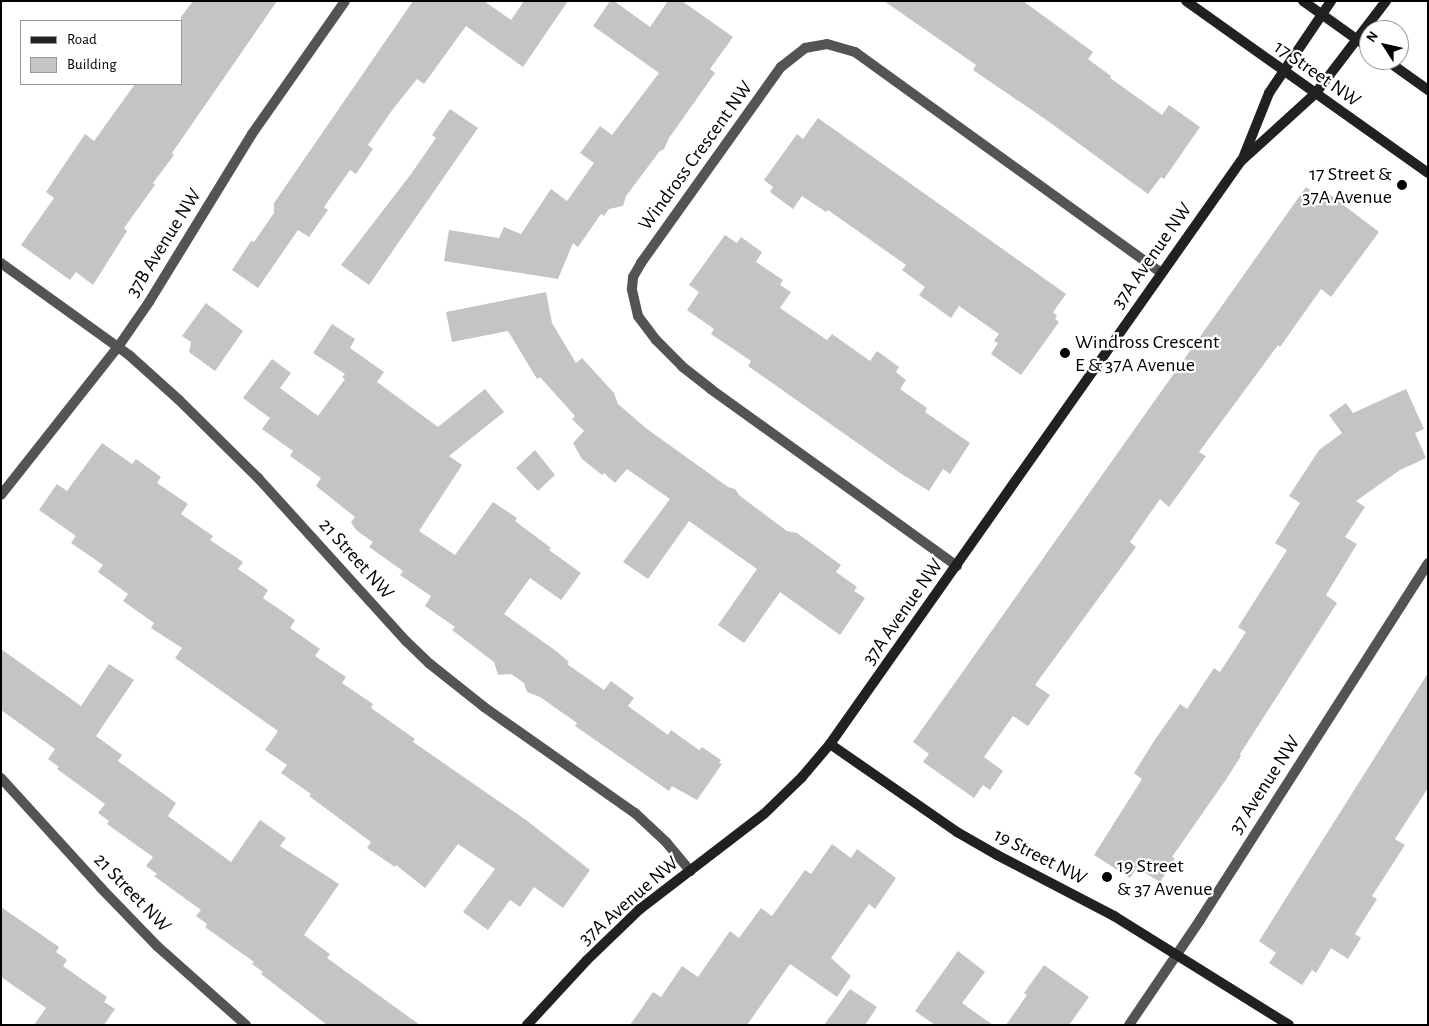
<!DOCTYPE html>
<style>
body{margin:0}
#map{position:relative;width:1429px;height:1026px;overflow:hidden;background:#fff;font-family:"Alegreya Sans",sans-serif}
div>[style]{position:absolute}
.building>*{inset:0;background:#c4c4c4}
.street>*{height:10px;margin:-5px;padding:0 5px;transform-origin:5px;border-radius:5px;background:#545454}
.secondary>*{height:10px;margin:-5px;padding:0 5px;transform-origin:5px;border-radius:5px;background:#212121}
.dots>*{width:14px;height:14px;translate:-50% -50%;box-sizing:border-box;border:2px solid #fff;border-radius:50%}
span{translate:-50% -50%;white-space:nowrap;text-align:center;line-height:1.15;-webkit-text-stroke:4.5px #fff;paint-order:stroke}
.street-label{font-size:20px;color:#000}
.poi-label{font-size:20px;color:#000}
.right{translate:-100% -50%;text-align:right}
.left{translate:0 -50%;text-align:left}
.frame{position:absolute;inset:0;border:2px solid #000;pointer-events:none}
.legend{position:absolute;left:20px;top:20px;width:162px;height:65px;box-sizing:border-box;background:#fff;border:1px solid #999;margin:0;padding:6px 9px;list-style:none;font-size:15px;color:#000}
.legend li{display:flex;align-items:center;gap:10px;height:25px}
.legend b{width:25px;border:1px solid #999}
.north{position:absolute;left:1359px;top:20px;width:50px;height:50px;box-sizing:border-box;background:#fff;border:1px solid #999;border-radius:50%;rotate:305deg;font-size:14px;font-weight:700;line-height:20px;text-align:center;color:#000}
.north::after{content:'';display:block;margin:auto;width:18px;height:22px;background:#000;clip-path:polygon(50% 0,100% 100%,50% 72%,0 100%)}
</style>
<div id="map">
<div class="building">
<div style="clip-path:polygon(193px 1px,277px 1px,172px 153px,174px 155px,153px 183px,155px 185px,124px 228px,127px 231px,93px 285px,76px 272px,70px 280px,21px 245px,54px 198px,46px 192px,85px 134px,94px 141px,135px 84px,181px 84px,181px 17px)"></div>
<div style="clip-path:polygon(413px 1px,484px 1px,511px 20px,524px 1px,568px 1px,523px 67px,466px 26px,424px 84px,417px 79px,393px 109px,368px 145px,373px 149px,356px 174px,350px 170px,324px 207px,328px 210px,309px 237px,298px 230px,258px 288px,232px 270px,251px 241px,254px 242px,274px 213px,274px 203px)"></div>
<div style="clip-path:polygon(610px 1px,614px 1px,650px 27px,668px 1px,682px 1px,733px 37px,710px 69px,715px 73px,669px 138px,664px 149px,659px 152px,626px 196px,623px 206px,609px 209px,604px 216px,601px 214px,578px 247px,573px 243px,558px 279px,444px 261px,449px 230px,499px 238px,504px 227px,521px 234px,551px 189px,567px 201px,594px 163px,580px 153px,600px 126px,612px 135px,659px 73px,593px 26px)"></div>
<div style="clip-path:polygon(884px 1px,1023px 1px,1093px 52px,1088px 59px,1111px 76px,1110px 78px,1162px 115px,1169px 105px,1200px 127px,1164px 179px,1161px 177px,1148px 194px,1045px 119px,973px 70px,976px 65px)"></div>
<div style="clip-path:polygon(450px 109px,478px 128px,369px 285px,341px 265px,411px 174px,436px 138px,432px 135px)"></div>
<div style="clip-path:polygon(818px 118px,1066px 294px,1053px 312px,1057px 316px,1055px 319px,1059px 322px,1021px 375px,991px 354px,998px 343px,994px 341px,999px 334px,959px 306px,951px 318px,919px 295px,925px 287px,902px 270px,906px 265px,828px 210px,826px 212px,802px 196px,793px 209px,770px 192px,773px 187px,764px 180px,797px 134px,803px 139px)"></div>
<div style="clip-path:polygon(1306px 187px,1320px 197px,1324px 190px,1379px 232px,1331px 297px,1321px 289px,1280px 347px,1278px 345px,1199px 452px,1206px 456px,1169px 507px,1160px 499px,1130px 542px,1136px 547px,1035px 685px,1050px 695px,1028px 726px,1013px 716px,984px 757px,1003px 771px,990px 790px,983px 785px,974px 798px,923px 762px,929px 754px,913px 742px)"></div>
<div style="clip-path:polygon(725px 235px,737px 243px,741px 237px,762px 252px,756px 262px,783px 280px,780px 285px,791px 292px,780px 308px,827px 340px,832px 334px,870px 361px,877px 351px,899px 367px,896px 372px,906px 380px,900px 389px,927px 408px,925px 412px,970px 443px,950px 474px,943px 469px,929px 491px,900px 473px,748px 366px,751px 361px,711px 334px,714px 329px,687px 310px,699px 292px,689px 285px)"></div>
<div style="clip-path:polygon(546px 292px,552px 323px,576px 363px,582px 358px,614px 393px,618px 404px,647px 429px,728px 487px,735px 489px,740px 496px,787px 531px,797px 533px,841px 565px,836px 572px,857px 587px,854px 591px,865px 598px,840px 635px,780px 592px,744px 643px,718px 625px,757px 569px,689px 521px,648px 579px,623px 562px,670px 499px,627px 469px,615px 483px,604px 473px,602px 475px,582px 459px,573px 443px,584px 431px,572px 419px,575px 416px,540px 377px,537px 379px,508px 331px,452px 342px,446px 312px)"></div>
<div style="clip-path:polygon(206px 303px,243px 331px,215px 371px,189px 352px,191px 342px,182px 336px)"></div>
<div style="clip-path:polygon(332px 324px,355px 339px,350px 348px,384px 372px,377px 382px,438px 427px,485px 389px,504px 412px,449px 456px,462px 465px,419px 531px,455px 555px,493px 502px,517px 518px,515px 521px,551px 548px,549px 550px,581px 573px,561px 600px,530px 578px,504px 614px,556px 651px,569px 662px,567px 664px,604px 690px,611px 681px,634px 698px,628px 706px,668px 735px,671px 730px,699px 750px,702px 747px,721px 760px,719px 763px,722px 764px,697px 800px,672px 786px,669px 791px,575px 726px,577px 723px,540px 697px,527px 692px,524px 683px,511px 674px,498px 675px,494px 662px,452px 630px,455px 627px,425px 606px,431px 596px,400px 575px,403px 571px,369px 547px,373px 542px,356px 530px,351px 522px,355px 517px,316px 486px,321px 478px,290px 456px,293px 451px,262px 429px,270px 418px,243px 398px,272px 359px,291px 373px,280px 388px,318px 416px,345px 379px,342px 377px,345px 374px,313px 353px)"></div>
<div style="clip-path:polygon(1406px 389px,1424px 429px,1415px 433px,1426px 458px,1400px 470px,1356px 501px,1365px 507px,1345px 537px,1357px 544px,1326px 595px,1337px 603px,1240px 754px,1241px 756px,1225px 781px,1172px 857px,1175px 859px,1160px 882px,1137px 868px,1130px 878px,1094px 855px,1142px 779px,1134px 773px,1154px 741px,1180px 704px,1187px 709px,1214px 668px,1220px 672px,1246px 632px,1238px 627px,1287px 550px,1275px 543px,1300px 503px,1289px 496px,1319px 450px,1342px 433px,1329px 415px,1346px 403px,1353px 413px)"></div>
<div style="clip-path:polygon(102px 443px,132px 464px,136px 459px,161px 477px,157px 483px,188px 504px,181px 514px,213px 536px,210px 540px,243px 562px,238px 569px,268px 590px,263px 598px,295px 620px,290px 628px,320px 649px,315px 656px,346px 677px,342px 683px,373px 704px,371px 708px,415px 739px,413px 742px,526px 820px,590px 870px,563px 908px,534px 887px,520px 907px,510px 900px,488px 930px,463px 912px,495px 869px,458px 844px,425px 888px,396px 865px,395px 867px,367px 848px,371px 842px,309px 796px,311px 794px,281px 773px,287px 765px,265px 750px,278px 731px,175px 658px,182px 648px,151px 628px,154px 623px,123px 601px,128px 594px,98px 572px,103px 565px,71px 543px,76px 536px,39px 510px,57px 484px,67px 491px)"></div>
<div style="clip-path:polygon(535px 450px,555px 475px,538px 491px,516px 468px)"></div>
<div style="clip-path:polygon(1px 649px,81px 706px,109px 664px,134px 680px,96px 736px,122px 755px,118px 761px,176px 803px,168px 816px,231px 862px,260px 820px,286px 838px,280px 846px,339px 884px,304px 935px,330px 954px,327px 958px,420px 1025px,327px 1025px,261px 974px,263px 972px,252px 964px,254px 962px,205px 927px,207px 924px,196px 916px,201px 910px,154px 876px,157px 874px,146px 866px,153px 857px,107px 824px,109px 821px,98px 813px,105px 804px,57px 769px,59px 767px,48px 759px,55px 749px,1px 710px)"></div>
<div style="clip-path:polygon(1428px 673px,1428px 788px,1395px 839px,1405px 845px,1372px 896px,1377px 899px,1355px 934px,1361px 938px,1348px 959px,1331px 948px,1316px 973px,1312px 970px,1302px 985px,1269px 963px,1276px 953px,1259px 941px)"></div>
<div style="clip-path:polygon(832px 844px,851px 858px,857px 849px,896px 878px,875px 909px,869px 904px,831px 958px,851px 976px,837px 997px,790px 964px,747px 1025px,630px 1025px,653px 992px,661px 997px,682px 966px,698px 977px,730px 931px,739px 938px,761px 908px,772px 916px,805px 870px,811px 874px)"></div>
<div style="clip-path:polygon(1px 907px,59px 947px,56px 952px,67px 960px,63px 966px,107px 997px,104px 1002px,115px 1009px,104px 1025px,34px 1025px,46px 1008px,1px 977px)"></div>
<div style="clip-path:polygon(958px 951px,985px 972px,962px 1003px,993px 1025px,935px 1025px,915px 1011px)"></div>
<div style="clip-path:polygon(1044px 965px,1089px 997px,1069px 1025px,1006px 1025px,1027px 995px,1024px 993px)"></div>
<div style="clip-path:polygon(850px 989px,877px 1007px,865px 1025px,824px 1025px)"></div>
</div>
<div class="street">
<div style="left:1px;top:263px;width:158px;rotate:35.7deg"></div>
<div style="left:129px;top:355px;width:67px;rotate:42deg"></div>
<div style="left:179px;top:400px;width:112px;rotate:44.6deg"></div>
<div style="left:259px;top:479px;width:219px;rotate:47.8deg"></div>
<div style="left:406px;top:641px;width:33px;rotate:44deg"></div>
<div style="left:430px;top:664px;width:69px;rotate:38.5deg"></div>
<div style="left:484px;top:707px;width:184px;rotate:35.1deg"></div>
<div style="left:635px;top:813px;width:42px;rotate:43.1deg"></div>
<div style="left:666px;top:842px;width:38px;rotate:50deg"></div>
<div style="left:1px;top:495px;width:189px;rotate:-51.7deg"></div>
<div style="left:118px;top:347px;width:55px;rotate:-55.4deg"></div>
<div style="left:149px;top:302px;width:197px;rotate:-58.5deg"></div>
<div style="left:252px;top:134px;width:162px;rotate:-55deg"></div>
<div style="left:957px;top:566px;width:303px;rotate:-144.3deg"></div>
<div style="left:711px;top:389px;width:37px;rotate:-142deg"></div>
<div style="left:682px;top:366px;width:37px;rotate:-135deg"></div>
<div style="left:656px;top:340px;width:30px;rotate:-127deg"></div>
<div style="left:638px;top:316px;width:28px;rotate:-103deg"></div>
<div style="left:632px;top:289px;width:12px;rotate:-85deg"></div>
<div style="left:633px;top:277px;width:16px;rotate:-60deg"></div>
<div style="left:641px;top:263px;width:241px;rotate:-54.5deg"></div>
<div style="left:781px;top:67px;width:31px;rotate:-38deg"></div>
<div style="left:805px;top:48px;width:22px;rotate:-10deg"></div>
<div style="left:827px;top:44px;width:29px;rotate:16deg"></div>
<div style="left:855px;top:52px;width:377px;rotate:35.8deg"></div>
<div style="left:1px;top:778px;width:149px;rotate:47.7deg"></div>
<div style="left:101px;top:888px;width:81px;rotate:46deg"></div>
<div style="left:157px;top:946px;width:119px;rotate:41.6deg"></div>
<div style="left:1129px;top:1025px;width:127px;rotate:-55.9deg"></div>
<div style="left:1200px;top:920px;width:424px;rotate:-57.4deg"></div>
</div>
<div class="secondary">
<div style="left:1186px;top:1px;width:297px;rotate:35.4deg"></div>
<div style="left:1303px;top:1px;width:81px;rotate:35.5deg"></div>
<div style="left:1386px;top:60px;width:52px;rotate:35.5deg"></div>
<div style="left:1243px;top:158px;width:70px;rotate:-68.2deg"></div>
<div style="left:1269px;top:93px;width:111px;rotate:-56deg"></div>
<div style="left:830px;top:744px;width:155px;rotate:34.7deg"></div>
<div style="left:957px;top:832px;width:46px;rotate:29.9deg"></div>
<div style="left:997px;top:855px;width:132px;rotate:27.5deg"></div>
<div style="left:1114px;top:916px;width:206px;rotate:31.9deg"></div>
<div style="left:527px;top:1025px;width:88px;rotate:-47.3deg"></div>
<div style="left:587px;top:960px;width:74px;rotate:-43.9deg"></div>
<div style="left:640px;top:909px;width:156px;rotate:-37.5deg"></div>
<div style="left:764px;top:814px;width:53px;rotate:-44.2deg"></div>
<div style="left:802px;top:777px;width:43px;rotate:-49.7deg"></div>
<div style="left:830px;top:744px;width:713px;rotate:-54.82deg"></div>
<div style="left:1241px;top:161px;width:100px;rotate:-42.2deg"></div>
<div style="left:1315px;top:94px;width:117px;rotate:-52.6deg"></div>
</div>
<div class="dots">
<div style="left:1402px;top:185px;background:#000"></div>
<div style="left:1065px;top:353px;background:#000"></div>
<div style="left:1107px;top:877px;background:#000"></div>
</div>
<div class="street-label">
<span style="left:1317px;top:74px;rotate:35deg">17 Street NW</span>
<span style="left:696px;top:156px;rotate:-54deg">Windross Crescent NW</span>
<span style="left:164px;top:243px;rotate:-58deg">37B Avenue NW</span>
<span style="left:1152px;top:256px;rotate:-55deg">37A Avenue NW</span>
<span style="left:356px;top:559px;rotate:48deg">21 Street NW</span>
<span style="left:903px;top:612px;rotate:-55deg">37A Avenue NW</span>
<span style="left:1265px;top:785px;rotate:-57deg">37 Avenue NW</span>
<span style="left:1040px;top:857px;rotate:27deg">19 Street NW</span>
<span style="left:132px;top:893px;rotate:46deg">21 Street NW</span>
<span style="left:629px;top:901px;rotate:-41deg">37A Avenue NW</span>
</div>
<div class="poi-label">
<span class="right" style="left:1392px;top:186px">17 Street &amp;<br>37A Avenue</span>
<span class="left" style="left:1075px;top:354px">Windross Crescent<br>E &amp; 37A Avenue</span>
<span class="left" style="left:1117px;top:878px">19 Street<br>&amp; 37 Avenue</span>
</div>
<div class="frame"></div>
<ul class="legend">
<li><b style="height:6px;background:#212121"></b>Road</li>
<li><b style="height:14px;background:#c4c4c4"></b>Building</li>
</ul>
<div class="north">N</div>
</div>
